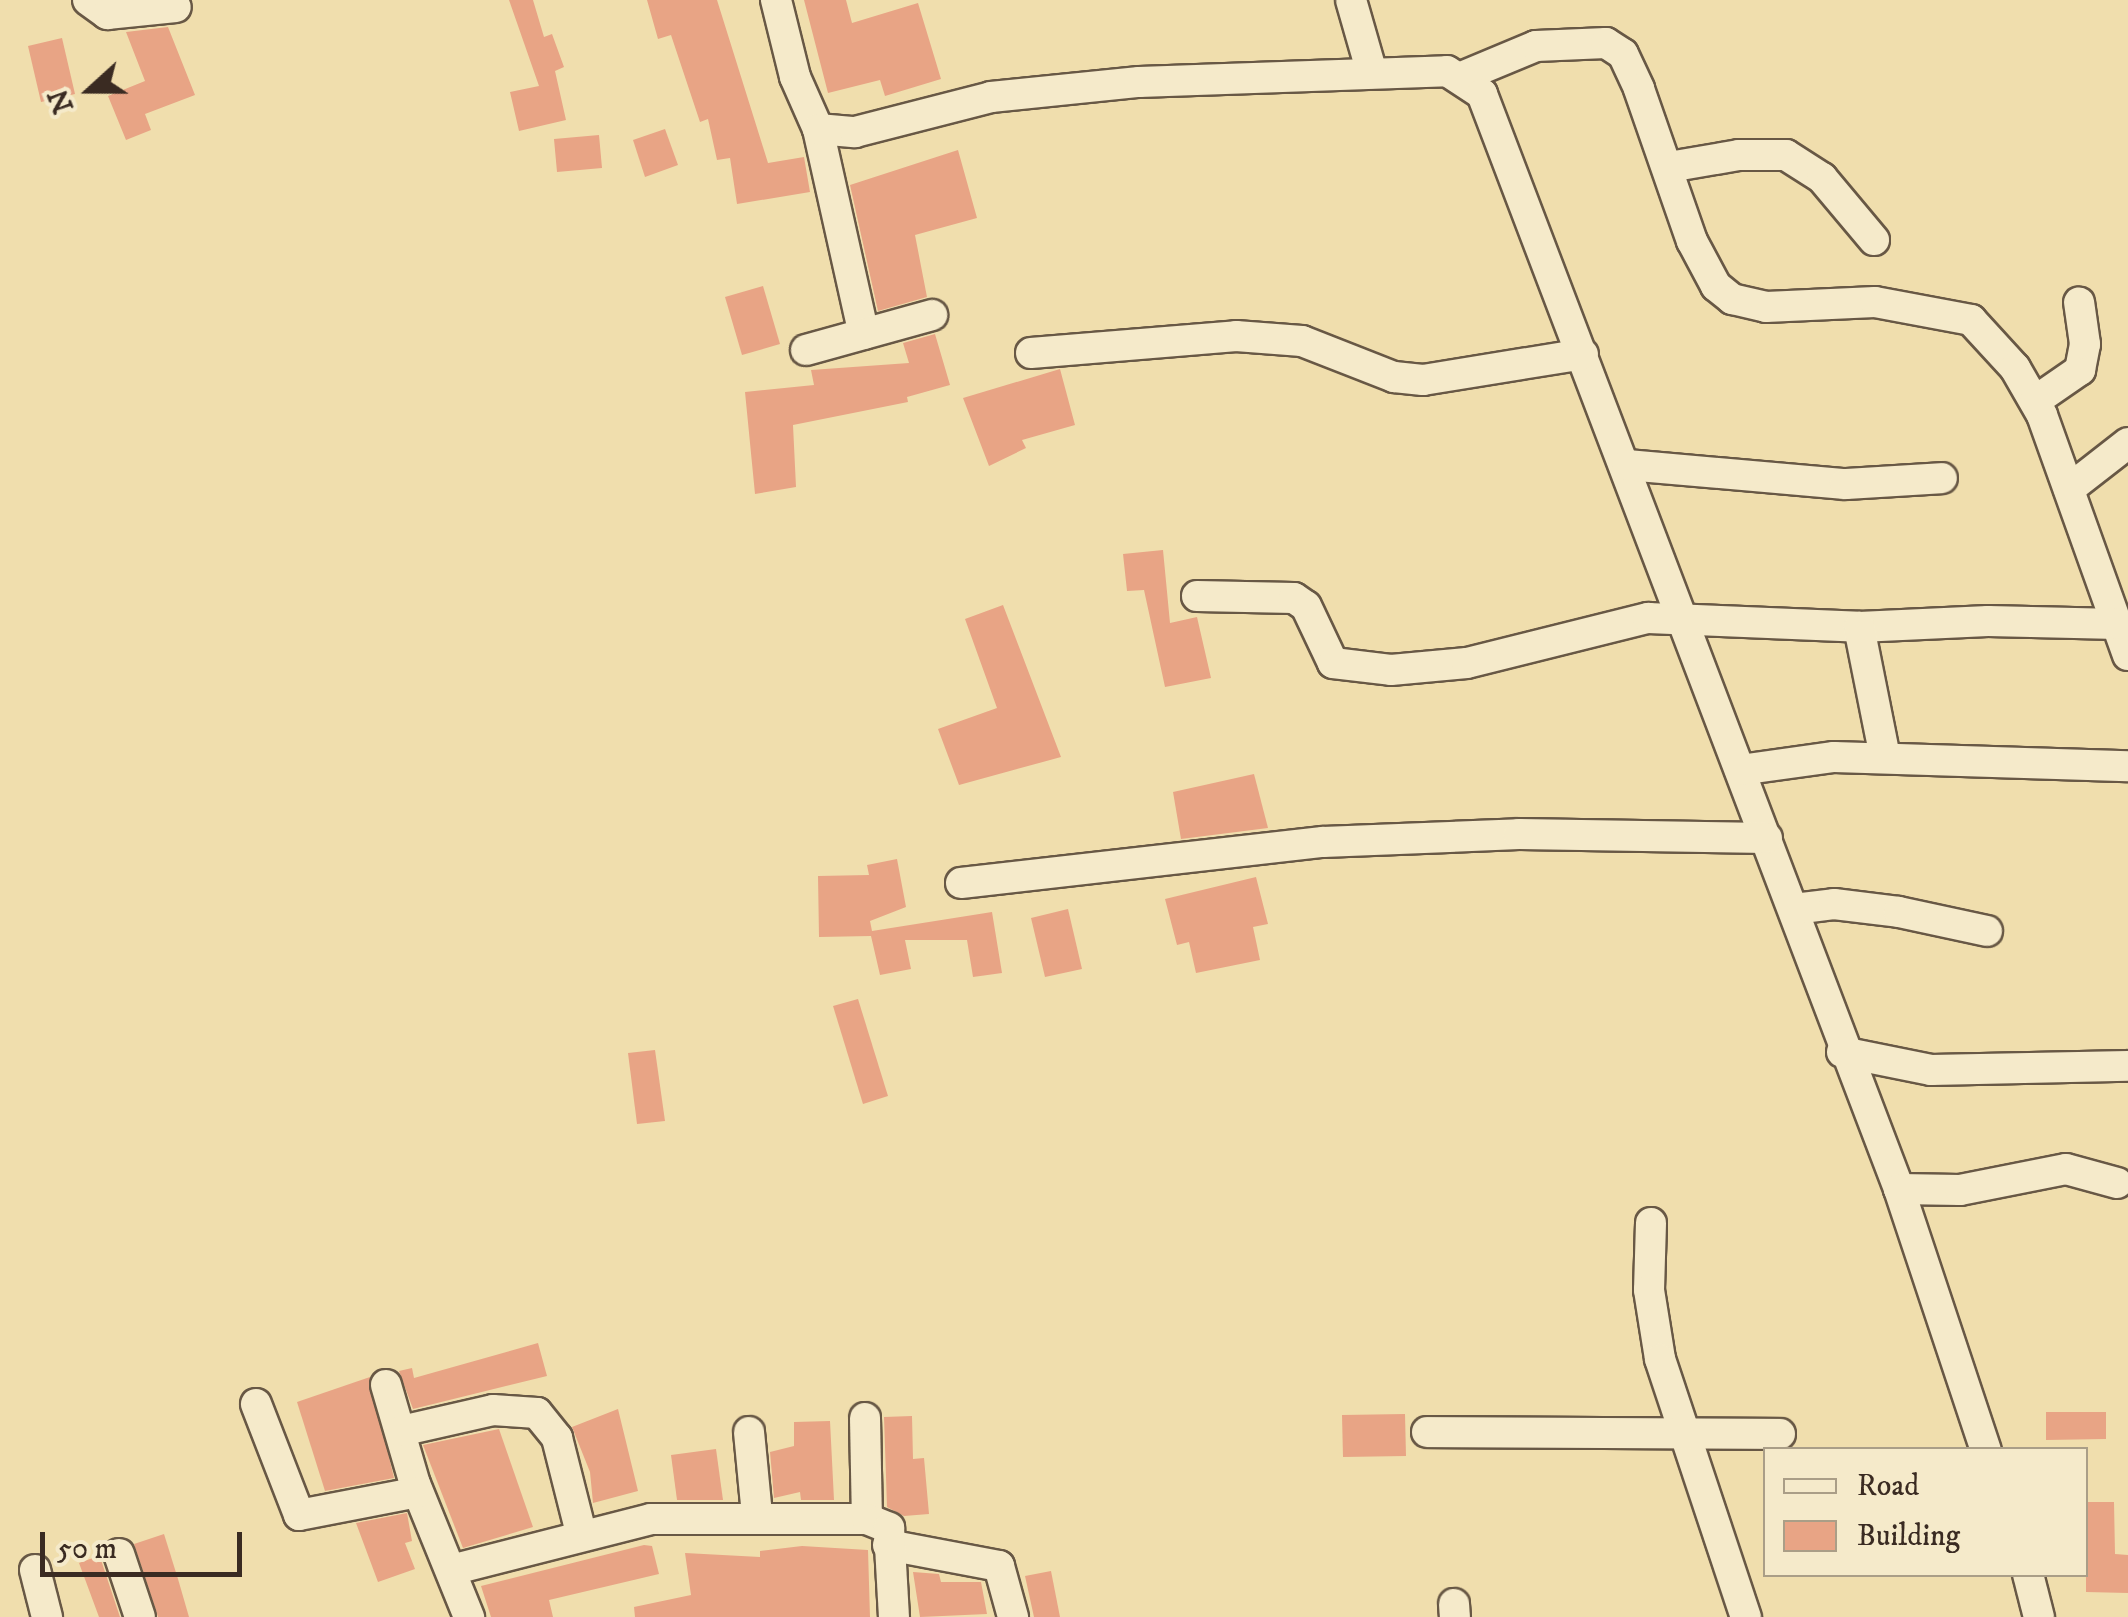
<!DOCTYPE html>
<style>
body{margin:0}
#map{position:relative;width:2128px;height:1617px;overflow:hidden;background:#f0dead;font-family:"IM FELL DW Pica",serif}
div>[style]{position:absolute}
.building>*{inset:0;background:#e8a485}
.roads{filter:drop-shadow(2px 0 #685845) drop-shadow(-2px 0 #685845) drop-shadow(0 2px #685845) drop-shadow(0 -2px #685845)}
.street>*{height:30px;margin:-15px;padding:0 15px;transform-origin:15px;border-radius:15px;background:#f5eaca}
span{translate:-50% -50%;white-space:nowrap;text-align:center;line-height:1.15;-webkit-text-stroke:10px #f5eaca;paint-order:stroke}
.legend{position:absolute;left:1763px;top:1447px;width:325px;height:130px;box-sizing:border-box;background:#f5eaca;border:2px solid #aa9e87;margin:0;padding:12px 18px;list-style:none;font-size:30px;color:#3a2b22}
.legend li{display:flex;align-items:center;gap:20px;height:50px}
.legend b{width:50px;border:2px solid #aa9e87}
.north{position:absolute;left:40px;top:40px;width:100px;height:100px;-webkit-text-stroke:8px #f5eaca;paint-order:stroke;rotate:249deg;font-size:28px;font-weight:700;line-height:40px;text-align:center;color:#3a2b22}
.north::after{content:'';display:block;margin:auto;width:35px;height:45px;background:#3a2b22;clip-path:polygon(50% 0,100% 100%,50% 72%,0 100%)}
.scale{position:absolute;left:40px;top:1532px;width:202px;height:45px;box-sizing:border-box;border:5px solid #3a2b22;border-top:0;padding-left:12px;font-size:30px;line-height:35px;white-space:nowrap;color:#3a2b22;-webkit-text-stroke:8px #f5eaca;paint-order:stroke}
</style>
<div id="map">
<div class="building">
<div style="clip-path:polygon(509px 0,533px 0,544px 37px,552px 34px,564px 67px,555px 71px,566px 120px,519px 131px,510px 92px,539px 86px)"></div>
<div style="clip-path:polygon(647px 0,717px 0,768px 163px,804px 157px,810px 192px,737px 204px,730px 158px,717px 160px,708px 119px,700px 122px,671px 35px,658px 39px)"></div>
<div style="clip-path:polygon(804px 0,846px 0,852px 23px,918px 3px,941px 79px,885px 96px,880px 80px,828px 93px)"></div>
<div style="clip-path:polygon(168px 27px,195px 95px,145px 114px,151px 130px,126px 140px,108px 96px,145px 81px,126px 32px)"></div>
<div style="clip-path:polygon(62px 38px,75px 94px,41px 102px,28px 46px)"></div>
<div style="clip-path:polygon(665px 129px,678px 165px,645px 177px,633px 140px)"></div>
<div style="clip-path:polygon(599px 135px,602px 168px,557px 172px,554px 139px)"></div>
<div style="clip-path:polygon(958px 150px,977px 218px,915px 235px,927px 297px,878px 311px,850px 185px)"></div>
<div style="clip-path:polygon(763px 286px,780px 344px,742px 355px,725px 297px)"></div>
<div style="clip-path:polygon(935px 334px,950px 385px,907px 397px,908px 402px,793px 425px,796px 487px,755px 494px,745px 392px,814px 385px,811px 370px,909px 363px,903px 343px)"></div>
<div style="clip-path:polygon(1060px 369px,1075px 425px,1022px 440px,1026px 448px,989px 466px,963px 398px)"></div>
<div style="clip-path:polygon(1163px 550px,1170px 623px,1197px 617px,1211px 678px,1165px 687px,1144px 590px,1127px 591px,1123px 554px)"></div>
<div style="clip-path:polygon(1003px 605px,1061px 757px,959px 785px,938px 729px,997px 708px,965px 619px)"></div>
<div style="clip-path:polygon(1254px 774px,1268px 828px,1181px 839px,1173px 792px)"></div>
<div style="clip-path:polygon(897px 859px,906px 907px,870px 921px,872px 931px,992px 912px,1002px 973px,973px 977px,967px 940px,905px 940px,911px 969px,880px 975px,871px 936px,819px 937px,818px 876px,869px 875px,867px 865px)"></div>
<div style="clip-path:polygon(1256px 877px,1268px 924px,1253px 927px,1260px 960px,1196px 973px,1189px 942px,1177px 945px,1165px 899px)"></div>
<div style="clip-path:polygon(1068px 909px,1082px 969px,1045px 977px,1031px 918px)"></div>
<div style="clip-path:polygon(858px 999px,888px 1096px,863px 1104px,833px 1006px)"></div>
<div style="clip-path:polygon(655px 1050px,665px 1121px,637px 1124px,628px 1053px)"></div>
<div style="clip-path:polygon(538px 1343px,547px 1376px,413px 1409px,399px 1371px,412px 1368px,414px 1378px)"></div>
<div style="clip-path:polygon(370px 1377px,394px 1478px,325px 1491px,297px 1402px)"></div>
<div style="clip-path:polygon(618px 1409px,638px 1491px,593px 1503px,590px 1472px,572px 1427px)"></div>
<div style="clip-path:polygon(2046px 1412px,2106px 1412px,2106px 1439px,2046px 1440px)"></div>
<div style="clip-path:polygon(1405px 1414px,1406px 1456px,1343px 1457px,1342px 1415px)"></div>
<div style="clip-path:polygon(912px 1416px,913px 1459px,924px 1458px,929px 1514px,904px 1516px,887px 1507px,884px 1417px)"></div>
<div style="clip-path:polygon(830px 1421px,834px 1500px,801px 1500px,800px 1492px,774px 1498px,770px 1452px,794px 1446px,794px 1422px)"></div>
<div style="clip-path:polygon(499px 1429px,533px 1527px,463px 1548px,423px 1445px)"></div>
<div style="clip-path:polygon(716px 1449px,723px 1500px,677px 1500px,671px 1455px)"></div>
<div style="clip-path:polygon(2086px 1502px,2114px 1502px,2115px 1554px,2128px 1555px,2128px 1593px,2086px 1592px)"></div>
<div style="clip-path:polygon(407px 1513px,412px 1541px,405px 1543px,415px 1569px,378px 1582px,356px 1523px)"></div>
<div style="clip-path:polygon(164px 1534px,178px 1579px,189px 1617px,158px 1617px,134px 1544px)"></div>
<div style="clip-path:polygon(644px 1545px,652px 1546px,659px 1574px,549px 1600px,553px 1617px,491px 1617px,481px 1586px)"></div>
<div style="clip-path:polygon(802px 1546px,868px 1550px,870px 1617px,635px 1617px,634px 1607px,691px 1595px,685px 1553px,760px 1557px,760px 1551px)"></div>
<div style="clip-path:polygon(101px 1555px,101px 1560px,120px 1617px,99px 1617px,79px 1563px)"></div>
<div style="clip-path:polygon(1051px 1571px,1060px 1617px,1034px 1617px,1025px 1576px)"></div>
<div style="clip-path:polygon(913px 1572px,939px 1574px,941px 1582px,981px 1582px,987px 1614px,920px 1617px)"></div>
</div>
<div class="roads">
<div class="street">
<div style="left:88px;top:0;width:24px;rotate:36deg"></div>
<div style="left:107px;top:14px;width:69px;rotate:-5.8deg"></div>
<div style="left:776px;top:0;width:79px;rotate:76.1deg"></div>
<div style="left:795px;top:77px;width:57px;rotate:66.1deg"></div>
<div style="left:818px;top:129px;width:210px;rotate:77.4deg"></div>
<div style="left:1351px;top:0;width:76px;rotate:74deg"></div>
<div style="left:1459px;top:78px;width:83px;rotate:-22.6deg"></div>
<div style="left:1536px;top:46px;width:70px;rotate:-2.5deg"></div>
<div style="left:1606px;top:43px;width:20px;rotate:33deg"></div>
<div style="left:1623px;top:54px;width:38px;rotate:65deg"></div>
<div style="left:1639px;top:89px;width:161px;rotate:70.8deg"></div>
<div style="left:1692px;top:241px;width:51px;rotate:61.9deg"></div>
<div style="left:1716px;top:286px;width:21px;rotate:39deg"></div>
<div style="left:1732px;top:299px;width:35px;rotate:13deg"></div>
<div style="left:1766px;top:307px;width:109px;rotate:-2.6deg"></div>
<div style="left:1875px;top:302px;width:98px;rotate:10.6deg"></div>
<div style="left:1971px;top:320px;width:65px;rotate:47.5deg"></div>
<div style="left:2015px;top:368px;width:54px;rotate:60.1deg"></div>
<div style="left:2042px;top:415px;width:255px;rotate:70.3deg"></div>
<div style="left:818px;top:129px;width:37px;rotate:5deg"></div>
<div style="left:855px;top:132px;width:140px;rotate:-14.4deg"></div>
<div style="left:991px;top:97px;width:149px;rotate:-5.8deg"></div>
<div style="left:1139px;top:82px;width:308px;rotate:-2deg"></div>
<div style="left:1447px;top:71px;width:42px;rotate:33.3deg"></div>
<div style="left:1482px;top:94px;width:1172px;rotate:69.15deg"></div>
<div style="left:1899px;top:1189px;width:275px;rotate:71.6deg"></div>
<div style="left:1669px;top:167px;width:71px;rotate:-9.7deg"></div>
<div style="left:1739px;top:155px;width:47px"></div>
<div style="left:1786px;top:155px;width:43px;rotate:32.6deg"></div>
<div style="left:1822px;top:178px;width:81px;rotate:50deg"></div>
<div style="left:806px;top:350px;width:131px;rotate:-15.5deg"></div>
<div style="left:1031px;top:353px;width:206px;rotate:-4.7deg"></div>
<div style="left:1236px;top:336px;width:66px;rotate:4.3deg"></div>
<div style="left:1302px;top:341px;width:99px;rotate:21.4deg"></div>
<div style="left:1394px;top:377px;width:29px;rotate:6deg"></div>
<div style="left:1423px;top:380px;width:162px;rotate:-9.2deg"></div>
<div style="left:2035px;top:401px;width:55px;rotate:-34.6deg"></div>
<div style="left:2080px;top:370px;width:26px;rotate:-79deg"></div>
<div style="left:2085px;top:344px;width:42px;rotate:-98.1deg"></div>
<div style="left:1627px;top:465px;width:219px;rotate:5deg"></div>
<div style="left:1845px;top:484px;width:97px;rotate:-3.5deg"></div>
<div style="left:2069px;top:489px;width:75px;rotate:-37.9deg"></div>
<div style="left:1197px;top:596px;width:97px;rotate:1.2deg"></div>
<div style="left:1294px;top:598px;width:14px;rotate:34deg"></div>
<div style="left:1306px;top:606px;width:63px;rotate:64.7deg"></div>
<div style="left:1333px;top:663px;width:58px;rotate:6.9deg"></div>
<div style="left:1391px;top:670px;width:76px;rotate:-5.3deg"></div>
<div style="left:1467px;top:663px;width:187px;rotate:-14deg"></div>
<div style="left:1648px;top:618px;width:211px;rotate:2.4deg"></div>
<div style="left:1859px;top:627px;width:129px;rotate:-2.7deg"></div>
<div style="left:1988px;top:621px;width:130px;rotate:1.3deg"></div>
<div style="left:1859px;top:627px;width:133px;rotate:78.7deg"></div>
<div style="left:1740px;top:770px;width:95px;rotate:-7.9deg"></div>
<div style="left:1834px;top:757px;width:294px;rotate:1.8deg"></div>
<div style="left:961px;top:883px;width:364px;rotate:-6.5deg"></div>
<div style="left:1323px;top:842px;width:196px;rotate:-2.3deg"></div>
<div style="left:1519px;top:834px;width:248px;rotate:0.9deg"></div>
<div style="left:1794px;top:909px;width:40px;rotate:-7.1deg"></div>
<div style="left:1834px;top:904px;width:65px;rotate:7deg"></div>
<div style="left:1899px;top:912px;width:90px;rotate:12.2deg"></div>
<div style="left:1842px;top:1052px;width:91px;rotate:11.4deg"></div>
<div style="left:1931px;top:1070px;width:197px;rotate:-1.2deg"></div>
<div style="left:1899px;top:1189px;width:61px;rotate:0.9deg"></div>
<div style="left:1960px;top:1190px;width:108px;rotate:-11.2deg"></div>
<div style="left:2066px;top:1169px;width:53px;rotate:15.4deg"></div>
<div style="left:1651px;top:1223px;width:67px;rotate:91.7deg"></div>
<div style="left:1649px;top:1290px;width:70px;rotate:80.9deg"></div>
<div style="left:1660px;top:1359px;width:272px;rotate:71.6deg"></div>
<div style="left:386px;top:1385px;width:103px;rotate:73.7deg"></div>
<div style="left:415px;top:1484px;width:144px;rotate:67.9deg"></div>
<div style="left:256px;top:1404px;width:119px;rotate:68.8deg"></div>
<div style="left:299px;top:1515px;width:121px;rotate:-10.9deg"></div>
<div style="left:865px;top:1418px;width:101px;rotate:88.9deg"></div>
<div style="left:401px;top:1431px;width:94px;rotate:-12.9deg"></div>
<div style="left:493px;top:1410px;width:44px;rotate:3.9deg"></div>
<div style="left:537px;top:1413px;width:32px;rotate:51deg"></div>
<div style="left:557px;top:1438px;width:98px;rotate:75.8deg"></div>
<div style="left:749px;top:1432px;width:83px;rotate:84.5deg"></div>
<div style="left:1427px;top:1432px;width:353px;rotate:0.3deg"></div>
<div style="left:888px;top:1545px;width:113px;rotate:10.7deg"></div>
<div style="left:999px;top:1566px;width:53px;rotate:74.6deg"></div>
<div style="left:119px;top:1554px;width:66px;rotate:71.6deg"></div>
<div style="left:35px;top:1570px;width:49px;rotate:75.7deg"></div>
<div style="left:451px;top:1570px;width:206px;rotate:-14.3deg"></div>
<div style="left:651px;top:1519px;width:216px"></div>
<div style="left:867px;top:1519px;width:24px;rotate:22deg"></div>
<div style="left:889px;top:1528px;width:89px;rotate:86.8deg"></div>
<div style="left:2028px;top:1574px;width:44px;rotate:75.7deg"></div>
<div style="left:1454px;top:1604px;width:13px;rotate:86deg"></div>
</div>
</div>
<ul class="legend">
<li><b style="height:12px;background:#f5eaca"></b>Road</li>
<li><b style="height:28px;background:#e8a485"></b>Building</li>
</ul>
<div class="north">N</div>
<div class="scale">50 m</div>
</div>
